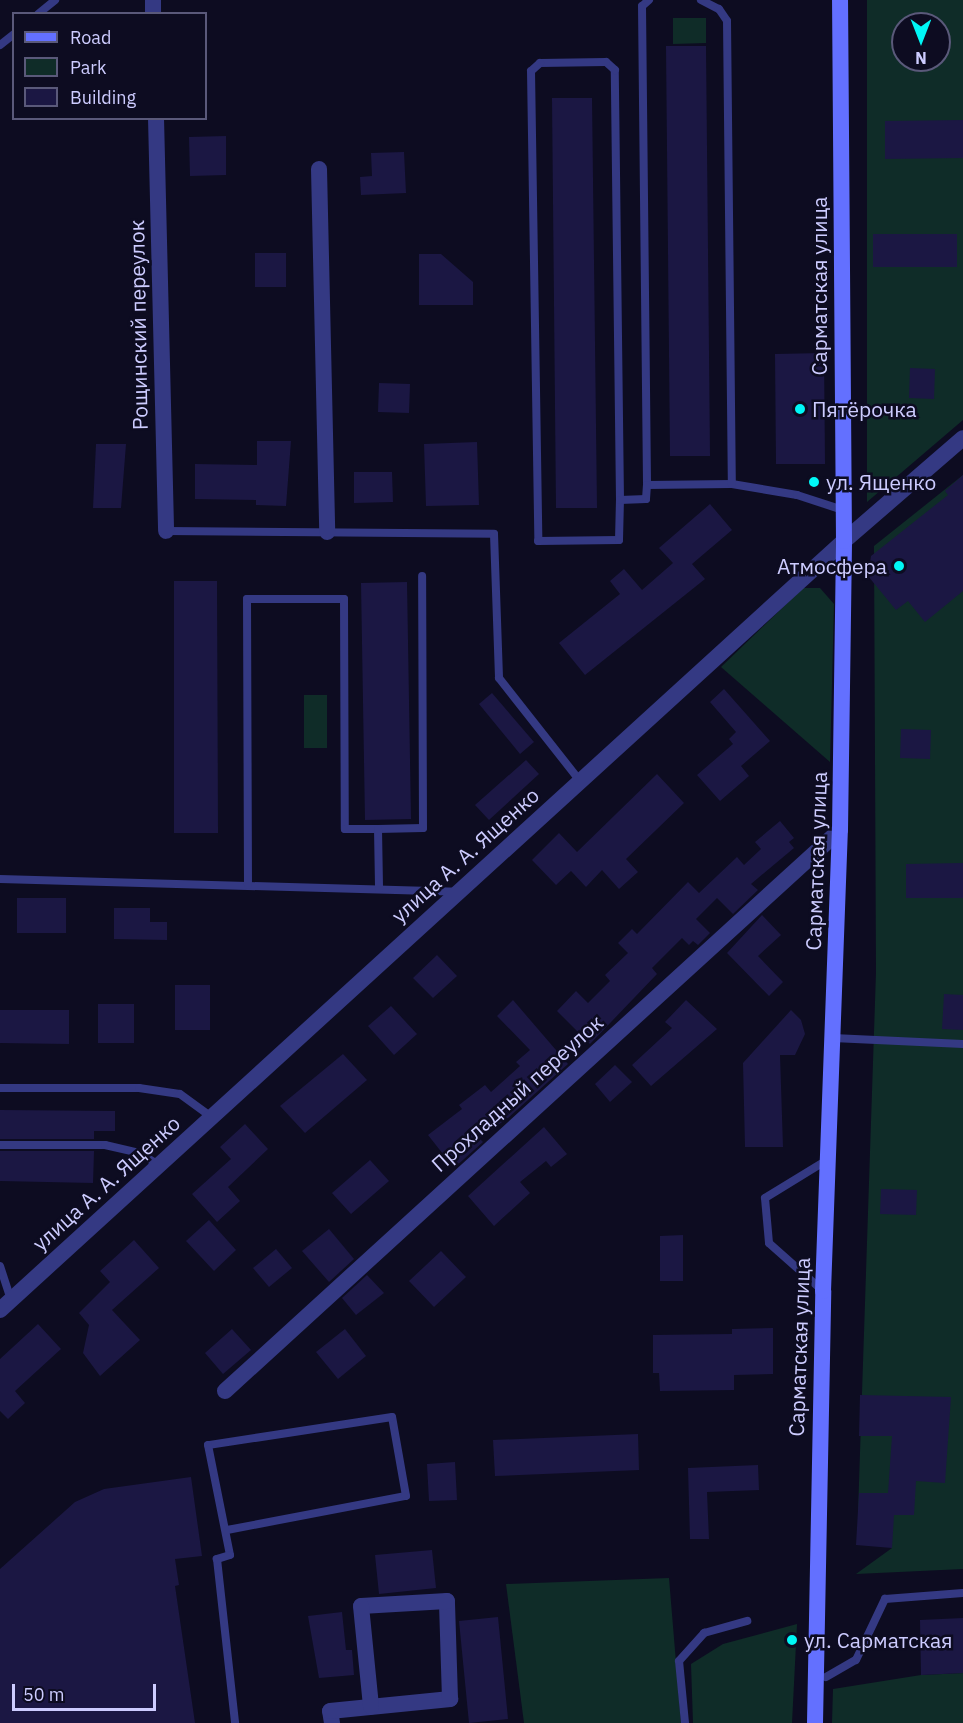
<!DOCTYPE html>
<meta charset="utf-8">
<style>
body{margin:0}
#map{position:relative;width:963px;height:1723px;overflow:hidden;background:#0d0c21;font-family:"IBM Plex Sans",sans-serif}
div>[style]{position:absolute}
.green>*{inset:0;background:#0f2c28}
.building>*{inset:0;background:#1b1743}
.service>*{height:8px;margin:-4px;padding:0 4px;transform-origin:4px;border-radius:4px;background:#343983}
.minor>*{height:16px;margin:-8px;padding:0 8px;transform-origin:8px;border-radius:8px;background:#343983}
.secondary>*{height:16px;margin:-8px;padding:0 8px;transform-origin:8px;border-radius:8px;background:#6370ff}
.dots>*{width:16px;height:16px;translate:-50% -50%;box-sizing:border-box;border:3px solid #0d0c21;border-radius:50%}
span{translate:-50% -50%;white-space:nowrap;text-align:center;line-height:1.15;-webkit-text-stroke:5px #0d0c21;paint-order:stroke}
.street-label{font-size:21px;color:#cdccff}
.poi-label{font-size:21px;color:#cdccff}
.left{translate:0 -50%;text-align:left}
.right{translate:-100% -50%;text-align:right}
.legend{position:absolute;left:12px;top:12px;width:195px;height:108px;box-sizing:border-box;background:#0d0c21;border:2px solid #5a597a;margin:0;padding:8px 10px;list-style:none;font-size:18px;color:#cdccff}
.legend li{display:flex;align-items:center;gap:12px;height:30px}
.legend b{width:30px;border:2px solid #5a597a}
.north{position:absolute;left:891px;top:12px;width:60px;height:60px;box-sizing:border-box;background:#0d0c21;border:2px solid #5a597a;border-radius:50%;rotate:180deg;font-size:16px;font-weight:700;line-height:24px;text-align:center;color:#cdccff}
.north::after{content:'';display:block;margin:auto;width:21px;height:27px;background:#00f7f6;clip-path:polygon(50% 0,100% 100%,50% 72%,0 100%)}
.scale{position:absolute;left:12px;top:1684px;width:144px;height:27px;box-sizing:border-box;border:3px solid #cdccff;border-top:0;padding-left:8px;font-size:18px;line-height:21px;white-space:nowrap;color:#cdccff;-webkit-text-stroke:4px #0d0c21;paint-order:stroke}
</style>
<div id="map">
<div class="green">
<div style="clip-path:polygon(evenodd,867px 0,963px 0,963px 420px,867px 502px,867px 0,903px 24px,939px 24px,939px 60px,903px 60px,903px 24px)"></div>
<div style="clip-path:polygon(673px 18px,706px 18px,706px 43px,673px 44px)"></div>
<div style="clip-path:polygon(963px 475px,963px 1569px,856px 1574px,892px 1548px,858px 1513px,876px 972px,874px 546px)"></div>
<div style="clip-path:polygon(803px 588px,820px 588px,834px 604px,830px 762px,721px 667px)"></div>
<div style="clip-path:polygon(304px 695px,327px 695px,327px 748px,304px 748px)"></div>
<div style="clip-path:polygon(669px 1578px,681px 1723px,524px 1723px,506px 1584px)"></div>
<div style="clip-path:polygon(797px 1624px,792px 1723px,693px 1723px,691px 1664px,723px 1644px)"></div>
<div style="clip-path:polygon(963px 1673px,963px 1723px,832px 1723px,833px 1689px,921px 1675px)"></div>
</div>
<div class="building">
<div style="clip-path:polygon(666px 46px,706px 46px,710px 456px,670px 456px)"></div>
<div style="clip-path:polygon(552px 98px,592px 98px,597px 508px,556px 508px)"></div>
<div style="clip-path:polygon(963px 120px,963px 158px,885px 159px,885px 121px)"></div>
<div style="clip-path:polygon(226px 136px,226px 175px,190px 176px,189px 137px)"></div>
<div style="clip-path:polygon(404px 152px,406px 193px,361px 195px,360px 177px,372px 176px,371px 153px)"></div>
<div style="clip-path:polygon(873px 234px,957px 234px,957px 267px,873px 267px)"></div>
<div style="clip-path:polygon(255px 253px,286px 253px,286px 287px,255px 287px)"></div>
<div style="clip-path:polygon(419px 254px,441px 254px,473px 282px,473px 305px,419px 305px)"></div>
<div style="clip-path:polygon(824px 353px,825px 464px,776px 464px,775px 354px)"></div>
<div style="clip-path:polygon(910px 368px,935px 369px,934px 399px,909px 398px)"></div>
<div style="clip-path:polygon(379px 383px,410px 384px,409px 413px,378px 412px)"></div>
<div style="clip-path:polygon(257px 441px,291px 441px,286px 506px,256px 505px,256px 500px,195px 499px,195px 464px,257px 465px)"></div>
<div style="clip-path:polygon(477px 442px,479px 505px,426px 506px,424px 444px)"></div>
<div style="clip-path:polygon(96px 444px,126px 444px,121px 508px,93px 508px)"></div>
<div style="clip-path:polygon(354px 472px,392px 472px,393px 502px,354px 503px)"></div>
<div style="clip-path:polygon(963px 475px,963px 591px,925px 622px,908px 601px,896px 610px,868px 576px,871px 556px,948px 495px,945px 491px)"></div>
<div style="clip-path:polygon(710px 504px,732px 530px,692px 564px,705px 579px,585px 675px,559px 643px,620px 594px,610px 581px,624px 569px,642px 590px,673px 563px,659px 548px)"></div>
<div style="clip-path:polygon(174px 581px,217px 581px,218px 833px,174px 833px)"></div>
<div style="clip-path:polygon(407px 582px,411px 819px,365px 820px,361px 583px)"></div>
<div style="clip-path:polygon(724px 689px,770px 741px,741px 766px,749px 776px,720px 801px,697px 775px,733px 744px,729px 739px,736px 732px,710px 702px)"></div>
<div style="clip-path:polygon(492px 693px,534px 742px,520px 754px,479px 704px)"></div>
<div style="clip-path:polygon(901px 729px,931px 730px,930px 759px,900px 758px)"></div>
<div style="clip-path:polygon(526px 760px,539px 774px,489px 820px,475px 805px)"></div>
<div style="clip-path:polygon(657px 774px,684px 803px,626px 859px,638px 872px,619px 889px,602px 870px,586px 887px,571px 871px,556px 885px,532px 860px,559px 833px,577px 852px)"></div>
<div style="clip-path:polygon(780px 821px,794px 838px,789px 842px,794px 848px,751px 884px,758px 890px,733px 914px,717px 898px,696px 919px,710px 933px,698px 945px,693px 941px,689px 945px,682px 938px,652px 968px,657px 974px,590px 1044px,557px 1011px,576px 991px,588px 1003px,610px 981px,605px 975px,628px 953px,618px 943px,632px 929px,637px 934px,688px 882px,699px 893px,737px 857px,744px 865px,761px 849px,755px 842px)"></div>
<div style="clip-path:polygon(963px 863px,963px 898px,906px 898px,906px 864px)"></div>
<div style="clip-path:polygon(17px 898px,66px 898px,66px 933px,17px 933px)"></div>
<div style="clip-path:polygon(114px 908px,150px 908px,150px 922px,167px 922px,167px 940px,114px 939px)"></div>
<div style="clip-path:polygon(762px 915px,781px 935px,758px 956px,783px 982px,769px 996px,727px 953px)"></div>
<div style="clip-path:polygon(437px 955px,457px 976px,433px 998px,413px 978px)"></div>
<div style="clip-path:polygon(175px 985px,210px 985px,210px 1030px,175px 1030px)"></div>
<div style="clip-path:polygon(944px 994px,963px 995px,963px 1030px,942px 1029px)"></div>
<div style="clip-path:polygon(513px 1000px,568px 1064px,508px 1118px,479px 1138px,483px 1142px,454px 1168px,428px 1135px,462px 1109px,459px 1105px,485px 1085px,491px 1092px,520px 1066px,516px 1062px,530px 1050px,497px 1016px)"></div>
<div style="clip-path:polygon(686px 1000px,717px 1029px,651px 1086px,632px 1065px,672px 1028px,665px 1022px)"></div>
<div style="clip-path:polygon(98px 1004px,134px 1004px,134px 1043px,98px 1043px)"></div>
<div style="clip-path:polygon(391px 1006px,417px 1034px,394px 1055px,368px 1026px)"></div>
<div style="clip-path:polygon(0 1010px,69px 1010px,69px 1044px,0 1043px)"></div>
<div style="clip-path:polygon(791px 1010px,801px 1020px,805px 1034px,795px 1055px,780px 1055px,783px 1147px,745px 1147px,743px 1063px)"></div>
<div style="clip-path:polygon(343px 1054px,367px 1080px,305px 1133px,280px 1106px)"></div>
<div style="clip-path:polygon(615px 1065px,632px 1082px,610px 1102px,595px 1084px)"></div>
<div style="clip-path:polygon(0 1110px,115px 1111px,115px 1131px,94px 1131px,94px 1139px,0 1139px)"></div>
<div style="clip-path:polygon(245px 1124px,268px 1149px,228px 1187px,240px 1201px,217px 1222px,192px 1194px,231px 1159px,220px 1147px)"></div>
<div style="clip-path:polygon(544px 1127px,567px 1154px,551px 1167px,546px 1161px,520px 1182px,530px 1193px,494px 1226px,468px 1196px)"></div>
<div style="clip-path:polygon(0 1151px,94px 1151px,93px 1183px,0 1181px)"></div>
<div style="clip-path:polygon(370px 1160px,389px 1181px,351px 1214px,332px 1193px)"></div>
<div style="clip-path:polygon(881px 1189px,917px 1190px,916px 1215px,880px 1214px)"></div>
<div style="clip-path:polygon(209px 1220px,236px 1250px,214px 1271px,186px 1241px)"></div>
<div style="clip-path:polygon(329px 1229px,354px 1259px,329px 1282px,302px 1251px)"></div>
<div style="clip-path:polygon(683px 1235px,683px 1281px,660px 1281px,660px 1236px)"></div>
<div style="clip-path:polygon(134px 1240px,159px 1268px,112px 1310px,140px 1340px,100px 1376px,83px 1353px,89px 1325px,79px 1313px,110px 1282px,100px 1271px)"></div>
<div style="clip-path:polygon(276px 1249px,292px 1268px,269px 1287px,253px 1268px)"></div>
<div style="clip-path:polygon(441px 1251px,466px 1277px,434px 1307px,409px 1281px)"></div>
<div style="clip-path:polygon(367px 1275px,384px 1293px,356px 1315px,342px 1298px)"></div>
<div style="clip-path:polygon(38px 1324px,61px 1349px,15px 1391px,25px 1403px,8px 1419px,0 1411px,0 1359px)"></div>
<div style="clip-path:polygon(773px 1328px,773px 1374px,734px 1375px,734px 1390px,660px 1391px,659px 1373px,653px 1373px,653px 1335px,732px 1334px,732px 1329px)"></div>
<div style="clip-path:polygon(232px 1329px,251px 1350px,223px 1374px,205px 1353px)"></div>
<div style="clip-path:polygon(345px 1329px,366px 1356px,338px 1379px,316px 1352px)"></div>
<div style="clip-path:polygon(860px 1395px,951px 1397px,945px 1483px,916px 1481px,914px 1515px,894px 1515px,892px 1548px,856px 1545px,859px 1493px,888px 1493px,892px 1436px,859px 1436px)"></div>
<div style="clip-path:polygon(638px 1434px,639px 1470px,495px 1476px,493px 1440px)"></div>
<div style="clip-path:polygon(455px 1462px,457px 1500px,429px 1501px,427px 1464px)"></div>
<div style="clip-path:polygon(758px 1465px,759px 1490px,707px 1492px,709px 1539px,690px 1539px,688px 1468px)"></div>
<div style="clip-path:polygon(191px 1477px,202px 1556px,175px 1559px,179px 1585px,175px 1586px,195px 1723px,0 1723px,0 1569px,75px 1502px,104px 1489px)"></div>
<div style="clip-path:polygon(432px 1550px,436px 1588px,379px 1594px,375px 1555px)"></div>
<div style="clip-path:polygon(342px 1612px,346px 1650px,352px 1650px,354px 1675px,319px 1678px,308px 1616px)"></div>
<div style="clip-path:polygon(498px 1617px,508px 1719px,469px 1723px,459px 1621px)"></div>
<div style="clip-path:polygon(963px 1618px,963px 1673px,921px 1675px,920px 1620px)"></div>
</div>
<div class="service">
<div style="left:649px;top:0;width:9px;rotate:139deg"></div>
<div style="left:642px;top:6px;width:479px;rotate:89.4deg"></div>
<div style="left:647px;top:485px;width:85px;rotate:-0.7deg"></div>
<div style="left:732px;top:484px;width:66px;rotate:9.6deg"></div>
<div style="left:797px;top:495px;width:48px;rotate:18.1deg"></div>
<div style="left:701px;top:0;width:20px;rotate:27deg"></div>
<div style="left:719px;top:9px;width:14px;rotate:56deg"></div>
<div style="left:727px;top:21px;width:463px;rotate:89.4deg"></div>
<div style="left:38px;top:14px;width:22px;rotate:-39deg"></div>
<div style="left:0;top:45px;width:18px;rotate:-38deg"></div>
<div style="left:620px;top:500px;width:430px;rotate:-90.7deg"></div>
<div style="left:615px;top:70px;width:12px;rotate:-138deg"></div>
<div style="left:606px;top:62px;width:66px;rotate:179.1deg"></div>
<div style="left:540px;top:63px;width:12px;rotate:138deg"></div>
<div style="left:531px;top:71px;width:470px;rotate:89.1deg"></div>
<div style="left:538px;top:541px;width:81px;rotate:-0.7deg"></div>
<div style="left:619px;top:540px;width:40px;rotate:-88.6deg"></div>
<div style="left:620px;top:500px;width:26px;rotate:-2deg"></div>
<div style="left:646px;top:499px;width:14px;rotate:-86deg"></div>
<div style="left:166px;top:531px;width:328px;rotate:0.5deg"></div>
<div style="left:494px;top:534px;width:144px;rotate:88deg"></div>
<div style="left:499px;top:678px;width:131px;rotate:51.8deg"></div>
<div style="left:378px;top:829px;width:45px;rotate:-1.3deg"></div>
<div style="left:423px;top:828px;width:252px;rotate:-90.2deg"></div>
<div style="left:0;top:879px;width:458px;rotate:1.6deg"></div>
<div style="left:248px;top:885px;width:286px;rotate:-90.2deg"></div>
<div style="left:247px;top:599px;width:97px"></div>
<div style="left:344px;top:599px;width:230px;rotate:89.8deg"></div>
<div style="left:345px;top:829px;width:33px"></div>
<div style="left:378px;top:829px;width:60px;rotate:89deg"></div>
<div style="left:833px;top:1038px;width:130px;rotate:2.6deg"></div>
<div style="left:0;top:1088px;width:139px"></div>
<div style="left:139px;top:1088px;width:41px;rotate:8.3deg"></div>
<div style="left:180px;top:1094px;width:39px;rotate:36deg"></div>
<div style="left:0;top:1145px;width:105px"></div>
<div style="left:105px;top:1145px;width:35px;rotate:13deg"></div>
<div style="left:139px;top:1153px;width:23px;rotate:31deg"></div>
<div style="left:0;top:1266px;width:36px;rotate:72deg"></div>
<div style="left:823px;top:1291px;width:72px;rotate:-138.4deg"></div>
<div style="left:769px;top:1243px;width:45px;rotate:-95.1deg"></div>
<div style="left:765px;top:1198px;width:73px;rotate:-31.5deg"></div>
<div style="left:227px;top:1530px;width:182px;rotate:-10.8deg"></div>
<div style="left:406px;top:1496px;width:80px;rotate:-100deg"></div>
<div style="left:392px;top:1417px;width:186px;rotate:171.3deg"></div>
<div style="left:208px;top:1445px;width:112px;rotate:78.7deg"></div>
<div style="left:230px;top:1555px;width:14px;rotate:163deg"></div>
<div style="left:217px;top:1559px;width:165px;rotate:83.7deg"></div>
<div style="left:826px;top:1677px;width:34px;rotate:-30deg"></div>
<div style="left:856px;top:1660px;width:68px;rotate:-64.6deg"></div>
<div style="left:885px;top:1599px;width:78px;rotate:-4.4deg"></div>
<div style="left:685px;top:1723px;width:62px;rotate:-95.5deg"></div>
<div style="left:679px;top:1661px;width:38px;rotate:-48deg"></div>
<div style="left:704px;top:1633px;width:45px;rotate:-15.6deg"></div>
</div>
<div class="minor">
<div style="left:153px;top:0;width:14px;rotate:90deg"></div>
<div style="left:156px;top:118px;width:413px;rotate:88.6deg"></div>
<div style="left:319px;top:169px;width:363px;rotate:88.7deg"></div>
<div style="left:0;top:1310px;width:1142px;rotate:-42.34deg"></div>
<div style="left:844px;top:541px;width:157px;rotate:-40.9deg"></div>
<div style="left:225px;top:1391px;width:832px;rotate:-42.37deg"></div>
<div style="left:332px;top:1723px;width:12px;rotate:-99deg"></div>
<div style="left:330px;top:1711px;width:121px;rotate:-5.7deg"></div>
<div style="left:450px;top:1699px;width:98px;rotate:-91.8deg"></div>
<div style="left:447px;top:1601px;width:86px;rotate:176.7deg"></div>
<div style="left:361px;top:1606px;width:101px;rotate:84.3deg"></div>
</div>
<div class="secondary">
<div style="left:815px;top:1723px;width:432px;rotate:-88.9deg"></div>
<div style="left:823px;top:1291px;width:461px;rotate:-87.9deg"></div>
<div style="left:840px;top:830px;width:289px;rotate:-89.2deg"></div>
<div style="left:844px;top:541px;width:541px;rotate:-90.42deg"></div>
</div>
<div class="dots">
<div style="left:800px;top:409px;background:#00f7f6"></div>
<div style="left:814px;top:482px;background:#00f7f6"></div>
<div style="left:899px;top:566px;background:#00f7f6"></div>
<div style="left:792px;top:1640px;background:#00f7f6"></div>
</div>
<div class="street-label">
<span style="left:819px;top:286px;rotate:-90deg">Сарматская улица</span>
<span style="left:138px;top:325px;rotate:-91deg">Рощинский переулок</span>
<span style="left:465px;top:855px;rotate:-42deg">улица А. А. Ященко</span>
<span style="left:816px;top:861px;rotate:-88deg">Сарматская улица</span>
<span style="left:517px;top:1093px;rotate:-42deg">Прохладный переулок</span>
<span style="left:106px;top:1183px;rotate:-42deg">улица А. А. Ященко</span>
<span style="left:799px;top:1347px;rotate:-88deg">Сарматская улица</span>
</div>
<div class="poi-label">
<span class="left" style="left:812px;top:409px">Пятёрочка</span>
<span class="left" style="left:826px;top:482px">ул. Ященко</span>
<span class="right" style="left:887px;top:566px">Атмосфера</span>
<span class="left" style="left:804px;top:1640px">ул. Сарматская</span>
</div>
<ul class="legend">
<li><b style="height:8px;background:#6370ff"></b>Road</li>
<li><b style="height:16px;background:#0f2c28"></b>Park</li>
<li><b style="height:16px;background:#1b1743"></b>Building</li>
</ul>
<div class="north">N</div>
<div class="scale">50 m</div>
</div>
